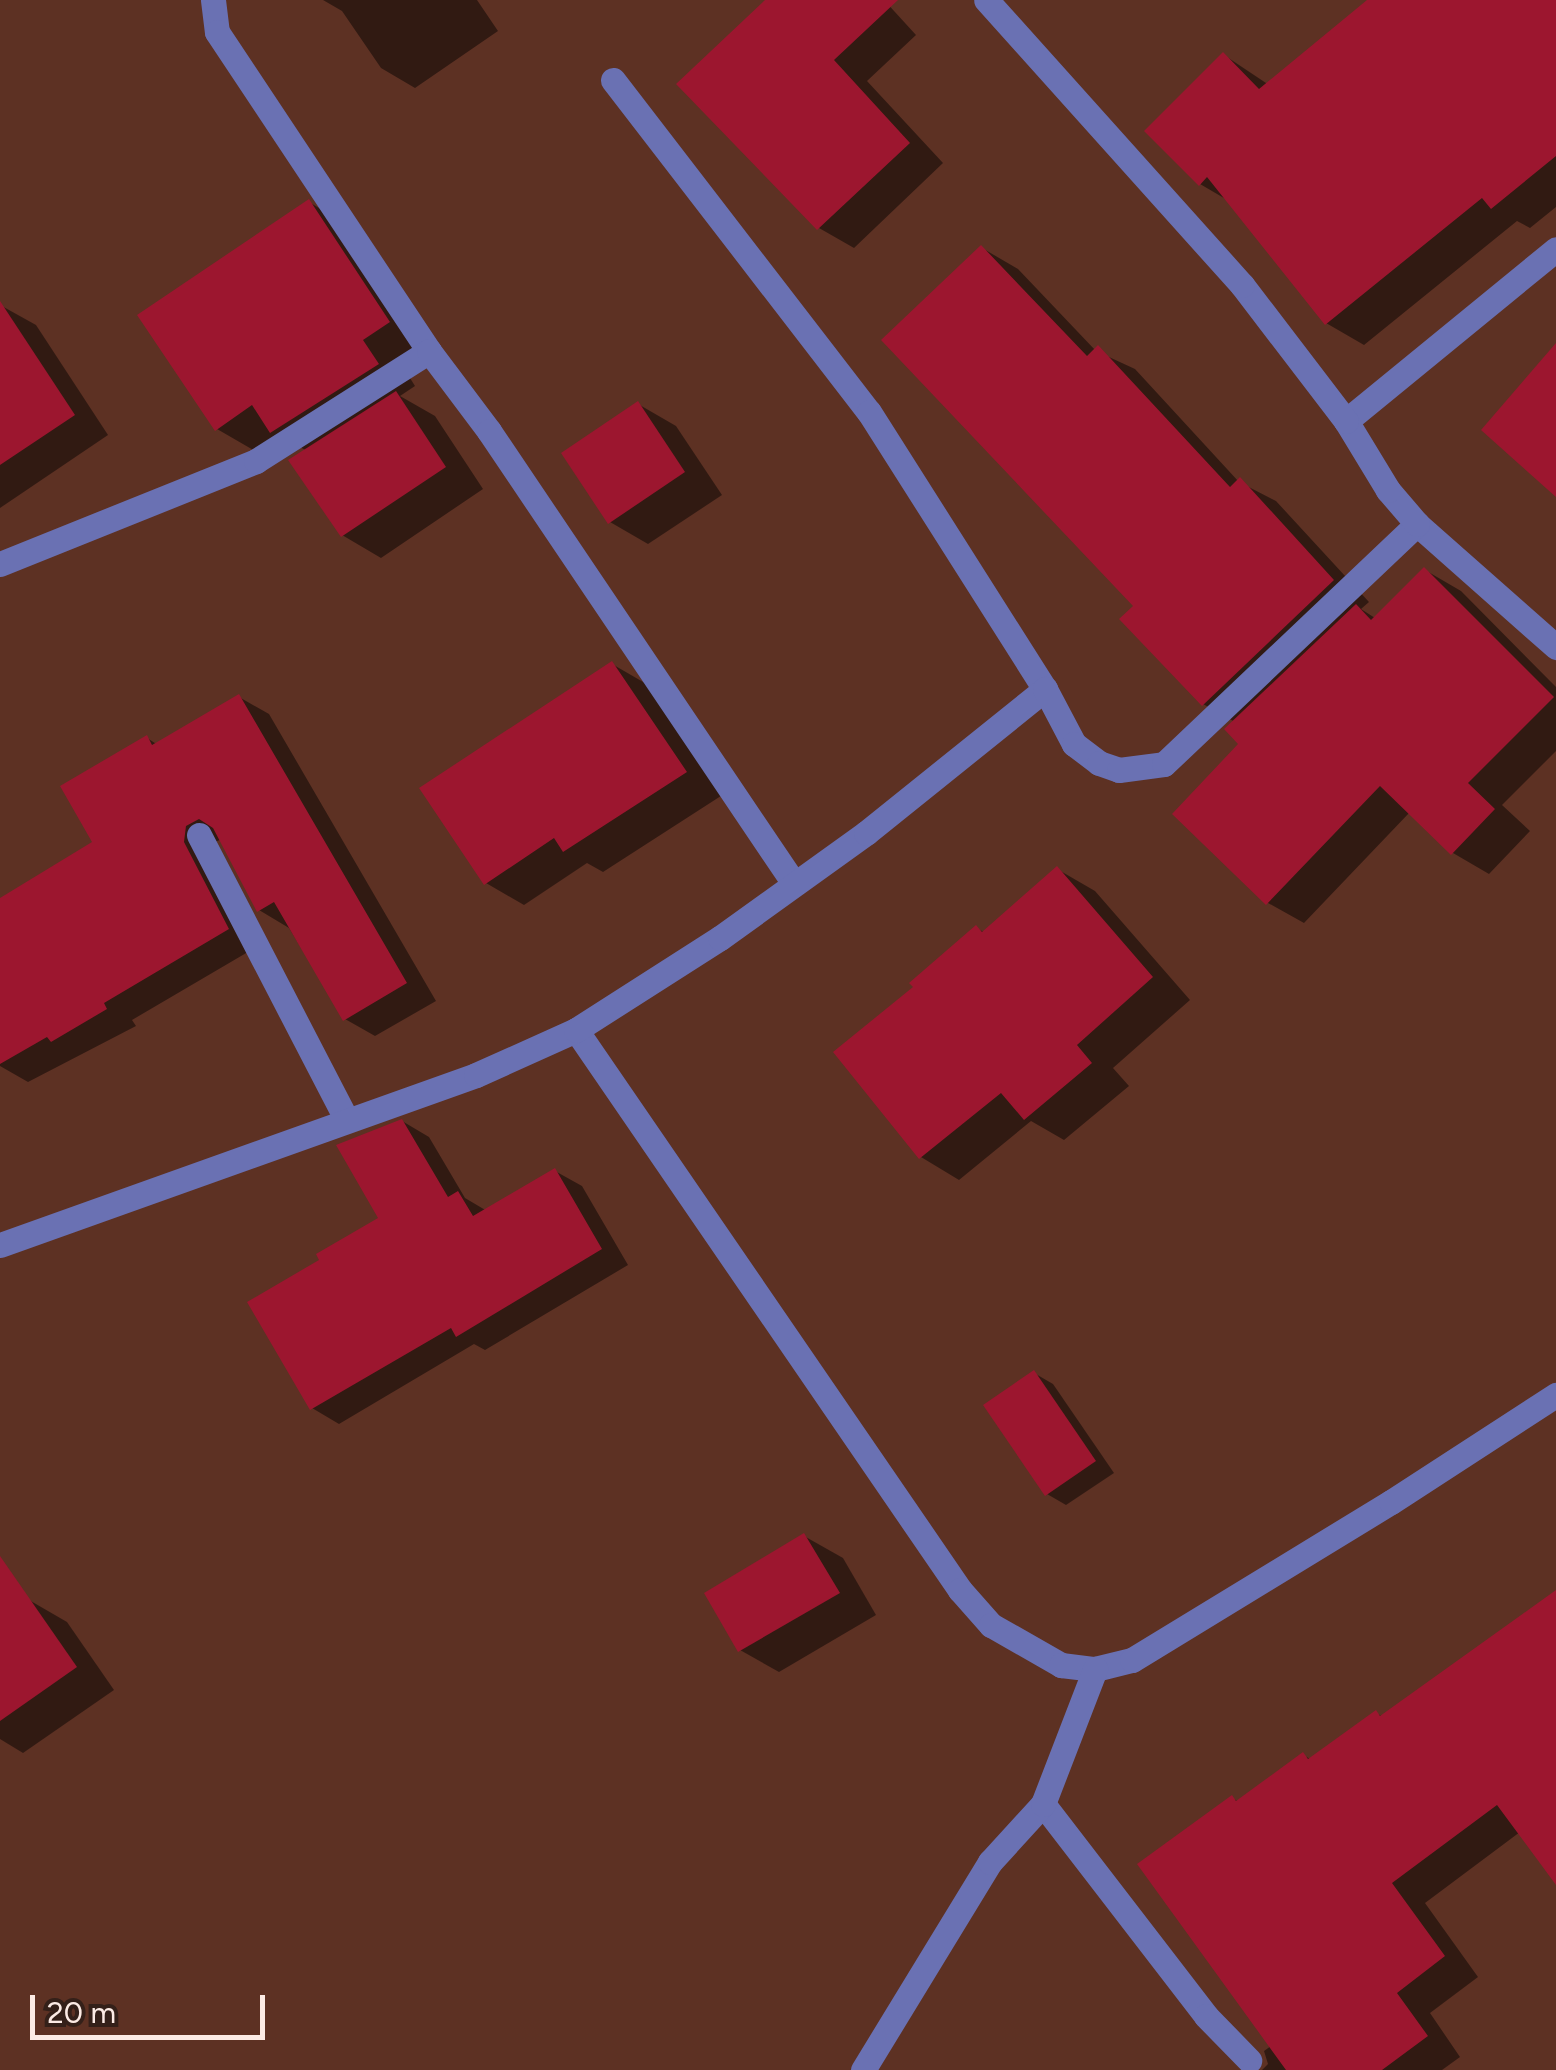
<!DOCTYPE html>
<style>
body{margin:0}
#map{position:relative;width:1556px;height:2070px;overflow:hidden;background:#5d3123;font-family:Figtree,sans-serif}
div>[style]{position:absolute}
.shadow>*{inset:0;background:#0007}
.building>*{inset:0;background:#9c162f}
.street>*{height:25px;margin:-12.5px;padding:0 12.5px;transform-origin:12.5px;border-radius:12.5px;background:#6a71b3}
span{translate:-50% -50%;white-space:nowrap;text-align:center;line-height:1.15;-webkit-text-stroke:8px #342019;paint-order:stroke}
.scale{position:absolute;left:30px;top:1995px;width:235px;height:45px;box-sizing:border-box;border:5px solid #fcebe5;border-top:0;padding-left:12px;font-size:30px;line-height:35px;white-space:nowrap;color:#fcebe5;-webkit-text-stroke:8px #342019;paint-order:stroke}
</style>
<div id="map">
<div class="shadow">
<div style="clip-path:polygon(323px 0,477px 0,498px 31px,415px 88px,381px 68px,342px 11px)"></div>
<div style="clip-path:polygon(769px 0,884px 0,916px 35px,867px 81px,943px 163px,854px 248px,819px 228px,680px 84px)"></div>
<div style="clip-path:polygon(1371px 0,1556px 0,1556px 207px,1530px 228px,1517px 221px,1364px 345px,1326px 323px,1229px 201px,1200px 184px,1224px 55px,1269px 85px)"></div>
<div style="clip-path:polygon(309px 202px,347px 225px,427px 344px,400px 362px,415px 386px,400px 396px,435px 416px,483px 489px,381px 558px,342px 535px,307px 451px,279px 435px,255px 451px,217px 429px)"></div>
<div style="clip-path:polygon(982px 248px,1018px 269px,1096px 351px,1135px 369px,1239px 482px,1276px 501px,1369px 602px,1361px 609px,1375px 618px,1425px 570px,1461px 591px,1556px 687px,1556px 751px,1502px 805px,1530px 831px,1489px 874px,1453px 853px,1410px 812px,1304px 923px,1268px 903px,1235px 722px,1203px 704px,1137px 606px)"></div>
<div style="clip-path:polygon(0 305px,36px 325px,108px 435px,0 508px)"></div>
<div style="clip-path:polygon(638px 404px,676px 426px,722px 495px,648px 544px,610px 522px)"></div>
<div style="clip-path:polygon(612px 664px,650px 686px,724px 794px,603px 872px,587px 863px,524px 905px,486px 883px)"></div>
<div style="clip-path:polygon(239px 697px,269px 714px,436px 1001px,375px 1036px,345px 1019px,289px 928px,259px 910px,222px 839px,215px 842px,258px 946px,132px 1020px,136px 1026px,28px 1082px,0 1066px,0 901px,96px 843px,147px 738px,158px 745px)"></div>
<div style="clip-path:polygon(1057px 869px,1095px 891px,1190px 1000px,1113px 1068px,1129px 1086px,1064px 1140px,1031px 1121px,959px 1180px,921px 1157px,916px 987px,977px 928px,985px 933px)"></div>
<div style="clip-path:polygon(402px 1121px,429px 1137px,465px 1198px,487px 1211px,555px 1171px,582px 1186px,628px 1265px,485px 1350px,474px 1344px,339px 1424px,312px 1408px,323px 1261px,381px 1219px)"></div>
<div style="clip-path:polygon(1034px 1373px,1053px 1384px,1114px 1473px,1066px 1505px,1047px 1494px)"></div>
<div style="clip-path:polygon(804px 1536px,843px 1558px,876px 1615px,779px 1672px,740px 1650px)"></div>
<div style="clip-path:polygon(1556px 1593px,1556px 1873px,1520px 1832px,1425px 1903px,1478px 1977px,1430px 2013px,1460px 2057px,1442px 2070px,1262px 2070px,1268px 2064px,1264px 2051px,1271px 2046px,1232px 1798px,1239px 1802px,1303px 1755px,1312px 1760px,1376px 1713px,1383px 1717px)"></div>
<div style="clip-path:polygon(29px 1600px,67px 1622px,114px 1690px,23px 1753px,0 1739px,0 1620px)"></div>
</div>
<div class="building">
<div style="clip-path:polygon(765px 0,898px 0,834px 60px,910px 143px,817px 230px,676px 84px)"></div>
<div style="clip-path:polygon(1367px 0,1556px 0,1556px 156px,1491px 209px,1482px 198px,1325px 325px,1207px 177px,1199px 186px,1144px 131px,1223px 52px,1259px 89px)"></div>
<div style="clip-path:polygon(309px 199px,390px 322px,363px 340px,379px 364px,270px 433px,252px 405px,215px 431px,137px 315px)"></div>
<div style="clip-path:polygon(981px 245px,1087px 356px,1098px 345px,1230px 487px,1240px 477px,1334px 580px,1202px 706px,1119px 619px,1133px 606px,881px 340px)"></div>
<div style="clip-path:polygon(0 301px,75px 415px,0 465px)"></div>
<div style="clip-path:polygon(1556px 343px,1556px 497px,1481px 430px)"></div>
<div style="clip-path:polygon(396px 391px,446px 467px,341px 537px,288px 460px)"></div>
<div style="clip-path:polygon(638px 401px,685px 472px,608px 524px,561px 453px)"></div>
<div style="clip-path:polygon(1424px 567px,1554px 697px,1468px 783px,1495px 809px,1451px 855px,1380px 786px,1266px 905px,1172px 814px,1238px 744px,1224px 729px,1356px 604px,1371px 620px)"></div>
<div style="clip-path:polygon(612px 661px,687px 772px,563px 852px,554px 838px,484px 885px,419px 788px)"></div>
<div style="clip-path:polygon(239px 694px,407px 983px,343px 1021px,274px 902px,257px 912px,213px 828px,199px 819px,186px 826px,184px 842px,229px 929px,104px 1003px,107px 1009px,51px 1042px,47px 1037px,0 1064px,0 898px,92px 842px,60px 786px,147px 735px,152px 745px)"></div>
<div style="clip-path:polygon(1057px 866px,1153px 977px,1077px 1045px,1092px 1063px,1024px 1120px,1001px 1093px,919px 1159px,833px 1052px,913px 987px,909px 983px,976px 925px,982px 932px)"></div>
<div style="clip-path:polygon(402px 1119px,448px 1197px,458px 1191px,473px 1216px,555px 1168px,602px 1249px,456px 1337px,451px 1328px,310px 1410px,247px 1302px,319px 1260px,316px 1254px,378px 1218px,336px 1145px)"></div>
<div style="clip-path:polygon(1034px 1370px,1096px 1461px,1045px 1496px,983px 1405px)"></div>
<div style="clip-path:polygon(804px 1533px,840px 1593px,738px 1652px,704px 1593px)"></div>
<div style="clip-path:polygon(0 1556px,77px 1667px,0 1721px)"></div>
<div style="clip-path:polygon(1556px 1590px,1556px 1885px,1497px 1805px,1392px 1883px,1445px 1956px,1397px 1993px,1428px 2036px,1382px 2070px,1286px 2070px,1137px 1864px,1232px 1795px,1236px 1801px,1303px 1752px,1308px 1759px,1376px 1710px,1380px 1716px)"></div>
</div>
<div class="street">
<div style="left:213px;top:0;width:32px;rotate:83deg"></div>
<div style="left:217px;top:32px;width:383px;rotate:56.4deg"></div>
<div style="left:613px;top:80px;width:419px;rotate:52.4deg"></div>
<div style="left:869px;top:412px;width:328px;rotate:57.6deg"></div>
<div style="left:1346px;top:421px;width:271px;rotate:-39.3deg"></div>
<div style="left:1417px;top:524px;width:186px;rotate:41.5deg"></div>
<div style="left:0;top:564px;width:276px;rotate:-21.9deg"></div>
<div style="left:256px;top:461px;width:205px;rotate:-32.4deg"></div>
<div style="left:429px;top:351px;width:100px;rotate:53.1deg"></div>
<div style="left:489px;top:431px;width:544px;rotate:56.02deg"></div>
<div style="left:199px;top:835px;width:321px;rotate:62.6deg"></div>
<div style="left:576px;top:1030px;width:679px;rotate:55.56deg"></div>
<div style="left:960px;top:1590px;width:47px;rotate:48.5deg"></div>
<div style="left:991px;top:1625px;width:81px;rotate:29.7deg"></div>
<div style="left:1061px;top:1665px;width:34px;rotate:7deg"></div>
<div style="left:1095px;top:1669px;width:38px;rotate:-14deg"></div>
<div style="left:1132px;top:1660px;width:303px;rotate:-31.4deg"></div>
<div style="left:1391px;top:1502px;width:197px;rotate:-33deg"></div>
<div style="left:0;top:1245px;width:505px;rotate:-19.65deg"></div>
<div style="left:476px;top:1075px;width:110px;rotate:-24.2deg"></div>
<div style="left:576px;top:1030px;width:171px;rotate:-32.6deg"></div>
<div style="left:720px;top:938px;width:180px;rotate:-35.7deg"></div>
<div style="left:866px;top:833px;width:230px;rotate:-38.8deg"></div>
<div style="left:1045px;top:689px;width:62px;rotate:62.2deg"></div>
<div style="left:1074px;top:744px;width:31px;rotate:37deg"></div>
<div style="left:1099px;top:763px;width:21px;rotate:19deg"></div>
<div style="left:1119px;top:770px;width:45px;rotate:-7.6deg"></div>
<div style="left:1164px;top:764px;width:349px;rotate:-43.5deg"></div>
<div style="left:1417px;top:524px;width:45px;rotate:-130.5deg"></div>
<div style="left:1388px;top:490px;width:81px;rotate:-121.3deg"></div>
<div style="left:1346px;top:421px;width:171px;rotate:-127.4deg"></div>
<div style="left:1242px;top:285px;width:383px;rotate:-131.9deg"></div>
<div style="left:1043px;top:1804px;width:267px;rotate:52.4deg"></div>
<div style="left:1206px;top:2016px;width:62px;rotate:45.7deg"></div>
<div style="left:863px;top:2070px;width:244px;rotate:-58.6deg"></div>
<div style="left:990px;top:1862px;width:79px;rotate:-47.6deg"></div>
<div style="left:1043px;top:1804px;width:145px;rotate:-68.9deg"></div>
</div>
<div class="scale">20 m</div>
</div>
